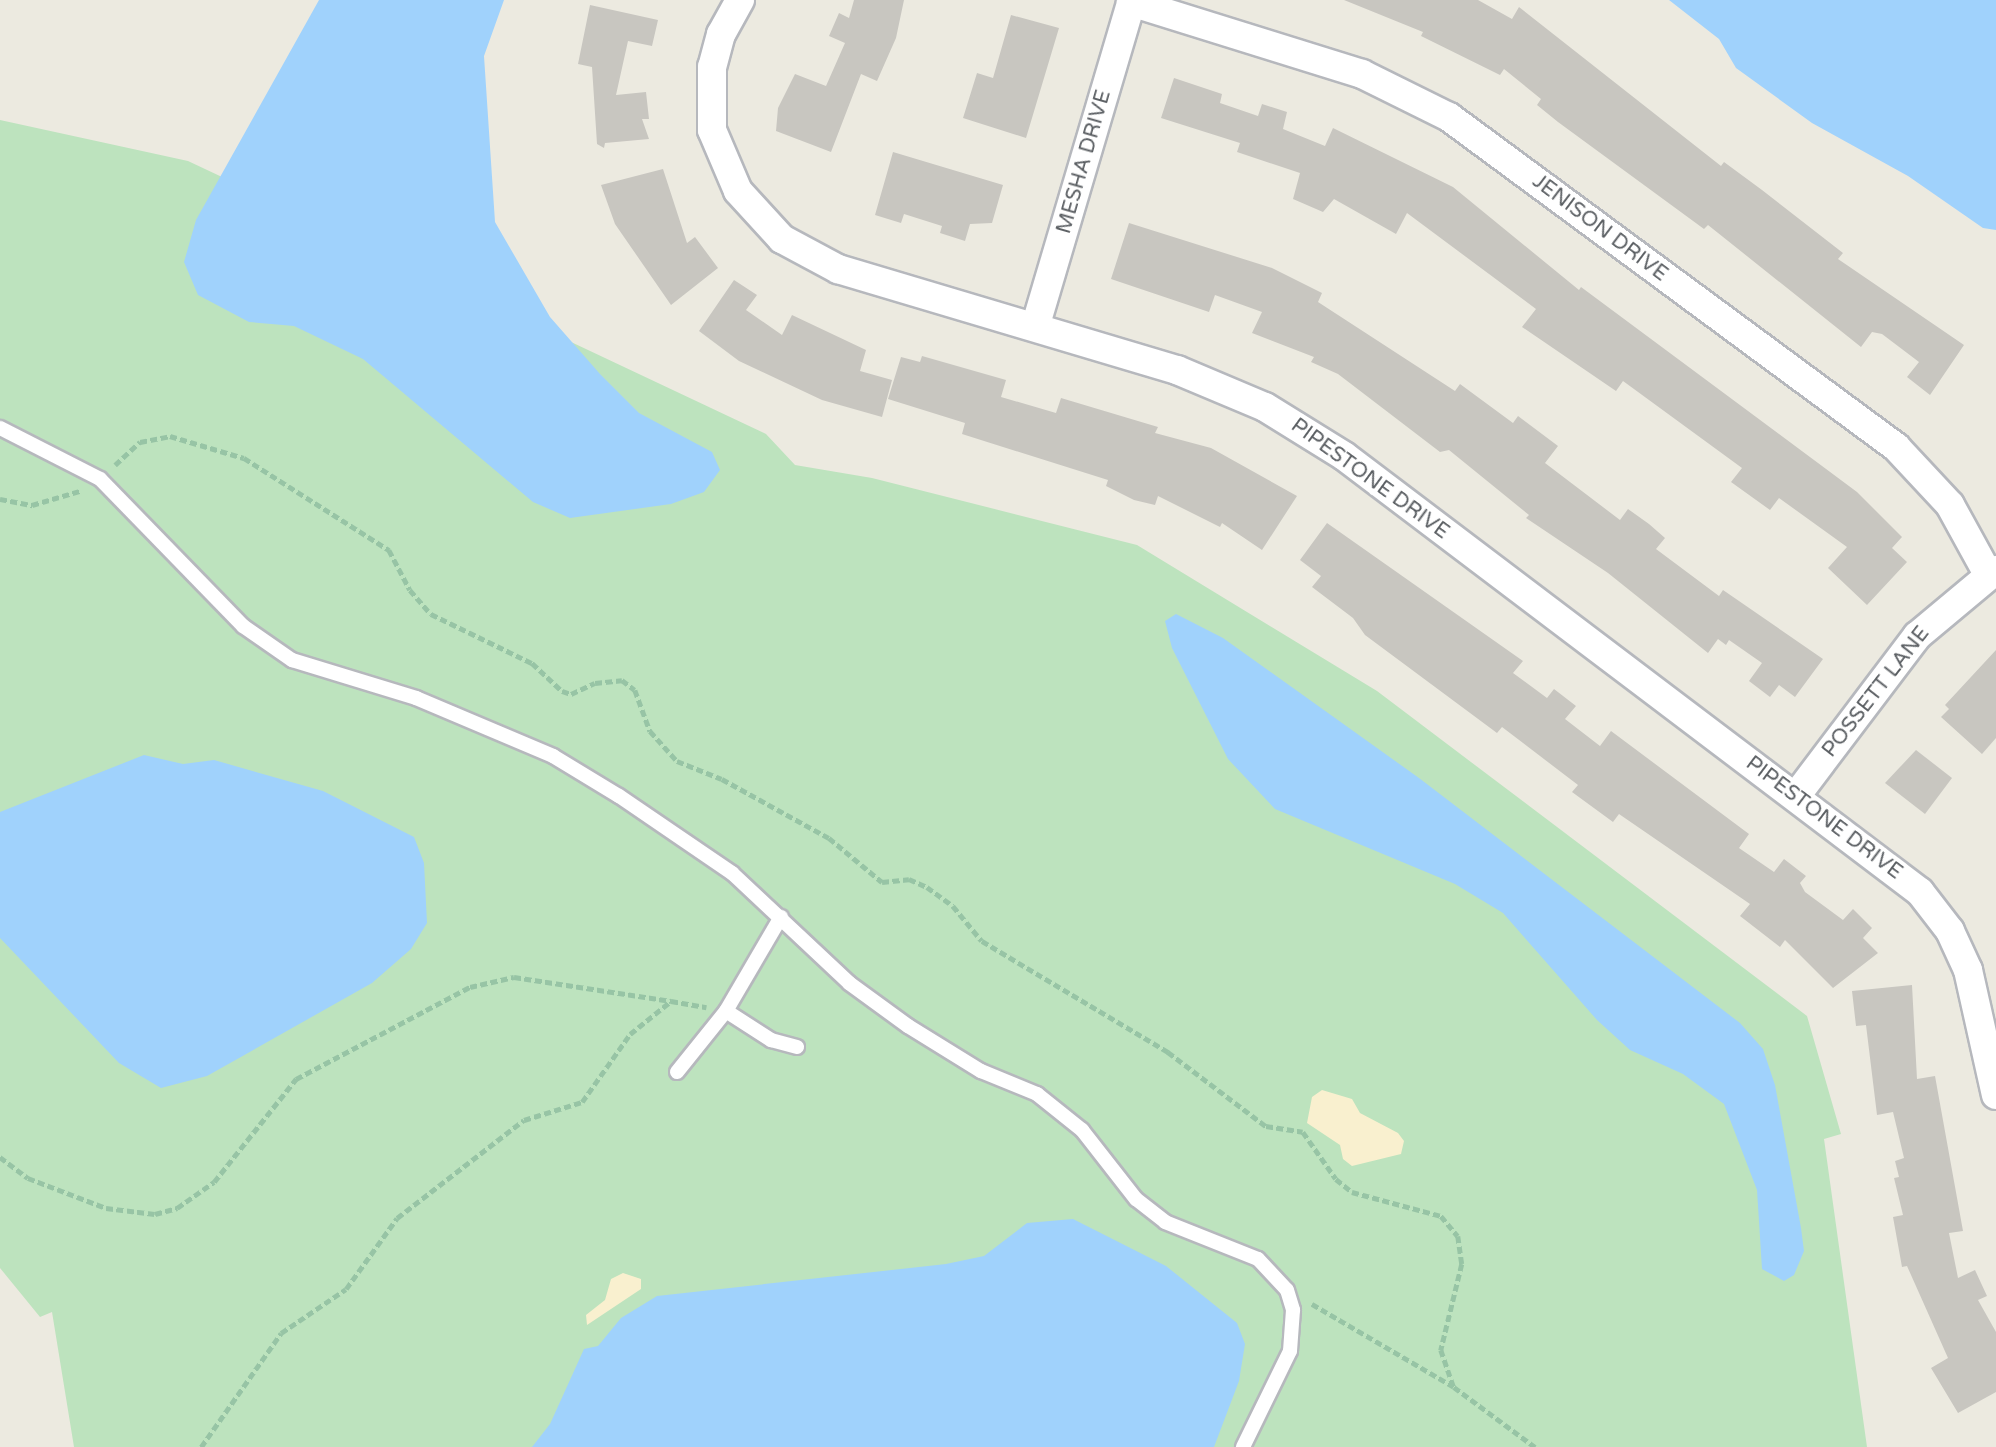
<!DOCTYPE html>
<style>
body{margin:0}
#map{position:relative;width:1996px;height:1447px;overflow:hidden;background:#eceae0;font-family:"Varela Round",sans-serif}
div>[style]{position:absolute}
.green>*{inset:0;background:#bde3be}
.sand>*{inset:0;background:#f9f0cf}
.water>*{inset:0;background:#a0d2fc}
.building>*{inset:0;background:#c8c6c0}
.path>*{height:4.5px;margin-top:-2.25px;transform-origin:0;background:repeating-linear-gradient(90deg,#97c4a5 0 7px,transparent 0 10.5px)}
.roads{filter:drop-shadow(2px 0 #b6b8bd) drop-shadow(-2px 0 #b6b8bd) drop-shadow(0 2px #b6b8bd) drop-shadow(0 -2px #b6b8bd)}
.lane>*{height:14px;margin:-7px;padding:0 7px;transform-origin:7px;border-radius:7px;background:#fff}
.street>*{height:28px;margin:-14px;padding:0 14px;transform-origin:14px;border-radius:14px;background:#fff}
span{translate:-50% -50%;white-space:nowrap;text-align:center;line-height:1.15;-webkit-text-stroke:7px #fff;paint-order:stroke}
.street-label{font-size:21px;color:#595d61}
</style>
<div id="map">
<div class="green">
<div style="clip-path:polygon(0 120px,188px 161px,766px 434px,795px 465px,872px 478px,1137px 545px,1377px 691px,1807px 1016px,1841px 1134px,1824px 1139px,1867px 1447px,74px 1447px,52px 1312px,40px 1317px,0 1268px)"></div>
</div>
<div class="sand">
<div style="clip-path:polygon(1322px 1090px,1352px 1099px,1360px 1113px,1398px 1133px,1404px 1141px,1401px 1154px,1352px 1166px,1343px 1159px,1340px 1145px,1307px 1123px,1312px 1097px)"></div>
<div style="clip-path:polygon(623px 1273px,641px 1279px,641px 1289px,587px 1325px,586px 1315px,605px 1300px,611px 1279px)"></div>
</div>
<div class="water">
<div style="clip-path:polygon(319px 0,504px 0,484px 56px,495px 222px,550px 317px,600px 374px,639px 413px,712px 452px,720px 470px,704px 492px,671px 504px,570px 518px,533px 502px,363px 359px,294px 326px,249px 322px,198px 295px,184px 262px,196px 220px)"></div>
<div style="clip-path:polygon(1669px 0,1996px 0,1996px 230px,1983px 228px,1908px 176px,1812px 123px,1736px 68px,1719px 39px)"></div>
<div style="clip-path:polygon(1176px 614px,1223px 638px,1419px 778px,1740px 1023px,1763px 1049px,1775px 1085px,1801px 1228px,1804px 1251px,1794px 1275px,1784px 1281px,1762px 1269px,1757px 1190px,1724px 1104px,1683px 1074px,1630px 1050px,1597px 1020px,1503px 913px,1455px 884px,1275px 809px,1228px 759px,1172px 648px,1165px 621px)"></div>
<div style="clip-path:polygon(144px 755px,183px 764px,214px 760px,323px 791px,414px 837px,424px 863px,427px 923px,411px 949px,372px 983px,207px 1076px,161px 1088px,119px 1063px,0 938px,0 812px)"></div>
<div style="clip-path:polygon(1073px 1219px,1166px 1266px,1237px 1323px,1245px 1344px,1239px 1381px,1214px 1447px,532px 1447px,550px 1424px,584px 1349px,598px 1346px,621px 1318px,657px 1296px,946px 1264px,984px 1256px,1027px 1223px)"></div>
</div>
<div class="building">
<div style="clip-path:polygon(854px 0,904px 0,896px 38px,877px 81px,861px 74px,831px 152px,776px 131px,778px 108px,795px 74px,826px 86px,845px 43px,829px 36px,839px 13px,849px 18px)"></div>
<div style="clip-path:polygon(1344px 0,1478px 0,1512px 19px,1519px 7px,1721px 166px,1724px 162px,1762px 190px,1843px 253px,1838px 259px,1964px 345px,1930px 395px,1907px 377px,1919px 362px,1882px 334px,1872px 332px,1861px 347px,1708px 225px,1704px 229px,1558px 122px,1537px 105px,1541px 99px,1504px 69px,1500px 75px,1421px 36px,1423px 32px)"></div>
<div style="clip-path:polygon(590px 5px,658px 20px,652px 46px,628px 41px,616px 95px,646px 92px,649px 119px,642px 119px,649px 139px,605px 143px,604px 148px,597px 144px,592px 67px,578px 64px)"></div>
<div style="clip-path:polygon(1011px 15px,1059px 28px,1026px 138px,963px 118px,977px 73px,993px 78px)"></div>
<div style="clip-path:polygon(1174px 78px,1222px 94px,1220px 103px,1258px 116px,1262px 104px,1287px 112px,1283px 129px,1325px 146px,1333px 128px,1453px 187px,1579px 290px,1581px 287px,1857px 492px,1902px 537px,1892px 548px,1907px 562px,1867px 605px,1828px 568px,1847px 547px,1779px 498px,1770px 510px,1731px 482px,1742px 468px,1623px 381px,1616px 391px,1522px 327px,1536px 309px,1407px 213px,1396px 234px,1334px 199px,1323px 212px,1293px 199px,1300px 173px,1237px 152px,1240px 143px,1161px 118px)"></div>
<div style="clip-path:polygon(893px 152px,1003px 185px,992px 223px,970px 224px,965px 241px,940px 233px,942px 226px,904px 214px,901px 223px,875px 215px)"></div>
<div style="clip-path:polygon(663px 169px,687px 243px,695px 237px,718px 268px,671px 305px,615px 224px,601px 185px)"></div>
<div style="clip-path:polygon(1129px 223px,1272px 268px,1322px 293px,1318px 302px,1455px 391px,1460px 384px,1513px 423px,1518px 416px,1558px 446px,1545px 463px,1620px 520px,1628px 509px,1649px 524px,1665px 538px,1656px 549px,1719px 596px,1723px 590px,1823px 659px,1795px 697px,1779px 685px,1770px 697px,1749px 681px,1762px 663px,1729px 640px,1726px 645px,1718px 639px,1708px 653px,1608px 573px,1526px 518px,1529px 515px,1449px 450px,1440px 452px,1338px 374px,1311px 362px,1314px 357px,1252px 333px,1262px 312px,1215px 295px,1209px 312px,1111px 279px)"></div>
<div style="clip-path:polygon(734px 280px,757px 295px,746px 310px,782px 335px,792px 315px,866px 350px,860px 371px,892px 380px,882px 417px,822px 400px,739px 361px,699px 331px)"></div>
<div style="clip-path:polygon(922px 356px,1006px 380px,1001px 397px,1056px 413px,1061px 398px,1158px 427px,1155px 433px,1211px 448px,1297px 496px,1262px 550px,1222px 523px,1220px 527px,1158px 496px,1155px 505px,1134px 500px,1106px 486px,1108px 480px,962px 434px,965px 423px,888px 399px,901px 357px,920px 362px)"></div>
<div style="clip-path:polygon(1327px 523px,1523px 661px,1513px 673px,1547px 698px,1554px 689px,1576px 706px,1565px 719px,1600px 746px,1611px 731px,1749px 834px,1739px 848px,1774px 872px,1784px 859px,1806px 876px,1800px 883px,1805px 892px,1843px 920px,1853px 909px,1872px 928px,1863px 938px,1878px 953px,1833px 988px,1785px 940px,1780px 947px,1740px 916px,1750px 904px,1619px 814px,1613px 822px,1572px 792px,1578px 785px,1502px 727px,1497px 733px,1365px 635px,1353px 618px,1312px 587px,1321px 576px,1300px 560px)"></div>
<div style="clip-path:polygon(1996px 650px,1996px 738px,1982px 754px,1941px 717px,1949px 709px,1945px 705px)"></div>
<div style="clip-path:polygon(1916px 750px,1952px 778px,1925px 814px,1885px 783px)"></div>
<div style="clip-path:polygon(1912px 985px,1917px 1079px,1935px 1076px,1963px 1231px,1949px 1233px,1958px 1278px,1975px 1270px,1987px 1296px,1978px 1300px,1996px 1332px,1996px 1392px,1958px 1413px,1931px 1368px,1948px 1358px,1907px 1266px,1902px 1267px,1893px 1217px,1903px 1215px,1894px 1178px,1899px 1177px,1895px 1161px,1904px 1158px,1893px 1112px,1877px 1115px,1866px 1025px,1856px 1026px,1852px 991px)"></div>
</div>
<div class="path">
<div style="left:115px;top:465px;width:34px;rotate:-43deg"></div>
<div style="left:140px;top:442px;width:31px;rotate:-11deg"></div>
<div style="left:170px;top:436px;width:77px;rotate:16.6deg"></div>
<div style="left:244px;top:458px;width:172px;rotate:32.4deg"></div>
<div style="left:389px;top:550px;width:45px;rotate:62.3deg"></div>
<div style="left:410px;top:590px;width:32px;rotate:49deg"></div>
<div style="left:431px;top:614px;width:112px;rotate:25.9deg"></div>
<div style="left:532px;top:663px;width:41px;rotate:43deg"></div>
<div style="left:562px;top:691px;width:9px;rotate:18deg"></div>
<div style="left:571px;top:694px;width:26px;rotate:-25deg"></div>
<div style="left:595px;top:683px;width:27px;rotate:-6deg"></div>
<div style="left:622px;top:680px;width:16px;rotate:38deg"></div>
<div style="left:635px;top:690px;width:44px;rotate:69.9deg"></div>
<div style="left:650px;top:731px;width:40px;rotate:48deg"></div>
<div style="left:677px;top:761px;width:48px;rotate:21.8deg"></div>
<div style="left:722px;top:779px;width:122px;rotate:28.9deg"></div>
<div style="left:829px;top:838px;width:69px;rotate:39.7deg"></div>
<div style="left:882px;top:882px;width:27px;rotate:-6deg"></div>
<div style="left:909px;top:879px;width:20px;rotate:24deg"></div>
<div style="left:927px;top:887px;width:32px;rotate:36deg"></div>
<div style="left:953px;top:906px;width:45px;rotate:50.4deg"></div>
<div style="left:982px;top:941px;width:217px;rotate:30.8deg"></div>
<div style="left:1168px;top:1052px;width:123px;rotate:37.1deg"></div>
<div style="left:1266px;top:1126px;width:37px;rotate:9deg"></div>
<div style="left:1303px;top:1132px;width:57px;rotate:54.9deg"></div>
<div style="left:1336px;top:1179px;width:21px;rotate:39deg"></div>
<div style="left:1352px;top:1192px;width:92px;rotate:15.1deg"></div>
<div style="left:1441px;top:1216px;width:26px;rotate:50deg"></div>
<div style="left:1458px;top:1236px;width:28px;rotate:82deg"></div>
<div style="left:1462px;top:1264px;width:89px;rotate:103.7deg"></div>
<div style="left:1441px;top:1350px;width:39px;rotate:71deg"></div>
<div style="left:0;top:499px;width:33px;rotate:11deg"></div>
<div style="left:32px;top:505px;width:50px;rotate:-16.3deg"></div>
<div style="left:0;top:1157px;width:35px;rotate:37deg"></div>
<div style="left:28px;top:1178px;width:84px;rotate:21deg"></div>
<div style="left:106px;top:1208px;width:49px;rotate:7deg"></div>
<div style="left:155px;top:1214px;width:23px;rotate:-15deg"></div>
<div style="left:177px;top:1208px;width:45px;rotate:-35.1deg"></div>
<div style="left:214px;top:1182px;width:132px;rotate:-51.5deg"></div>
<div style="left:296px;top:1079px;width:197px;rotate:-27.9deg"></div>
<div style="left:470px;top:987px;width:45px;rotate:-12.8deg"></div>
<div style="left:514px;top:977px;width:159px;rotate:8.7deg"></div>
<div style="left:1312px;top:1304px;width:164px;rotate:30.3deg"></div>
<div style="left:1454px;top:1387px;width:101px;rotate:36.5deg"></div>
<div style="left:201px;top:1447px;width:139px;rotate:-54.9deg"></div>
<div style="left:281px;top:1333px;width:78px;rotate:-34.1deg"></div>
<div style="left:346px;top:1289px;width:87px;rotate:-54.3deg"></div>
<div style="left:397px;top:1218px;width:160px;rotate:-37.7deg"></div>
<div style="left:524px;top:1120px;width:61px;rotate:-17.2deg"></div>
<div style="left:582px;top:1102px;width:83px;rotate:-54.8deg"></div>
<div style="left:630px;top:1034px;width:53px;rotate:-38.8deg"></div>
<div style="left:671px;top:1001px;width:36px;rotate:10deg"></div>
</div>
<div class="roads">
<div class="lane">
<div style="left:0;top:428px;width:112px;rotate:27deg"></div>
<div style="left:100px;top:479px;width:205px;rotate:45.8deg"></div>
<div style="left:243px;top:626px;width:60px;rotate:34.8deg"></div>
<div style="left:292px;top:660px;width:130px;rotate:17deg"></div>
<div style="left:416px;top:698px;width:149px;rotate:22.9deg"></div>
<div style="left:553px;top:756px;width:77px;rotate:31.2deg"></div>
<div style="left:619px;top:796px;width:137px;rotate:34.3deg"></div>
<div style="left:732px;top:873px;width:161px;rotate:43.2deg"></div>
<div style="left:849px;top:983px;width:73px;rotate:36.1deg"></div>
<div style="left:908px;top:1026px;width:86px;rotate:31.7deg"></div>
<div style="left:981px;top:1071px;width:61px;rotate:22.3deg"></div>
<div style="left:1037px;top:1094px;width:58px;rotate:38.7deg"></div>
<div style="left:1082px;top:1130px;width:88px;rotate:52deg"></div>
<div style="left:1136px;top:1199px;width:37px;rotate:38deg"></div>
<div style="left:1165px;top:1222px;width:100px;rotate:21.7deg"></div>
<div style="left:1258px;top:1259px;width:42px;rotate:46.9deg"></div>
<div style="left:1287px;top:1290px;width:21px;rotate:73deg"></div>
<div style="left:1293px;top:1310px;width:41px;rotate:94.2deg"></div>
<div style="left:1290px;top:1351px;width:107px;rotate:116.1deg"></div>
<div style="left:726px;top:1011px;width:54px;rotate:32.8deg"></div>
<div style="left:771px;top:1040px;width:27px;rotate:15deg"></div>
<div style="left:677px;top:1072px;width:78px;rotate:-51.2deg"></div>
<div style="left:726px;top:1011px;width:109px;rotate:-59.7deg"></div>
</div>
<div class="street">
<div style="left:740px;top:0;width:39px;rotate:119deg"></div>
<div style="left:721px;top:34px;width:34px;rotate:105deg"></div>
<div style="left:712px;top:67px;width:63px;rotate:90deg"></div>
<div style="left:712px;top:130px;width:66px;rotate:66.9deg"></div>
<div style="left:738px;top:191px;width:65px;rotate:47.5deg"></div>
<div style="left:782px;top:239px;width:64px;rotate:28.2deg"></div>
<div style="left:838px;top:269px;width:354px;rotate:16.6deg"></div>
<div style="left:1177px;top:370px;width:95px;rotate:22.8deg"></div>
<div style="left:1265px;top:407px;width:93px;rotate:31.8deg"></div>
<div style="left:1344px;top:456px;width:722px;rotate:37.12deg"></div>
<div style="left:1920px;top:892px;width:49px;rotate:52.4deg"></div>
<div style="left:1950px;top:931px;width:43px;rotate:65.2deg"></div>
<div style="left:1968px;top:970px;width:128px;rotate:77.4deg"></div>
<div style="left:1131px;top:2px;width:242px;rotate:17.3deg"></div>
<div style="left:1362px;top:74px;width:97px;rotate:26.3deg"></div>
<div style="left:1449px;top:117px;width:556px;rotate:36.44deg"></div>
<div style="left:1896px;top:447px;width:79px;rotate:47deg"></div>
<div style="left:1950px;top:505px;width:79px;rotate:61.2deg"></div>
<div style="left:1036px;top:324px;width:338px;rotate:-73.5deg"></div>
<div style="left:1796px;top:796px;width:201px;rotate:-52.9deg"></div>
<div style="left:1917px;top:636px;width:103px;rotate:-39.9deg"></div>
</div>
</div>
<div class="street-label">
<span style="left:1084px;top:162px;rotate:-74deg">MESHA DRIVE</span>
<span style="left:1600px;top:228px;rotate:37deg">JENISON DRIVE</span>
<span style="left:1370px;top:479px;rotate:36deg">PIPESTONE DRIVE</span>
<span style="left:1876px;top:692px;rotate:-52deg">POSSETT LANE</span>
<span style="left:1824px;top:818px;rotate:37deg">PIPESTONE DRIVE</span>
</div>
</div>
